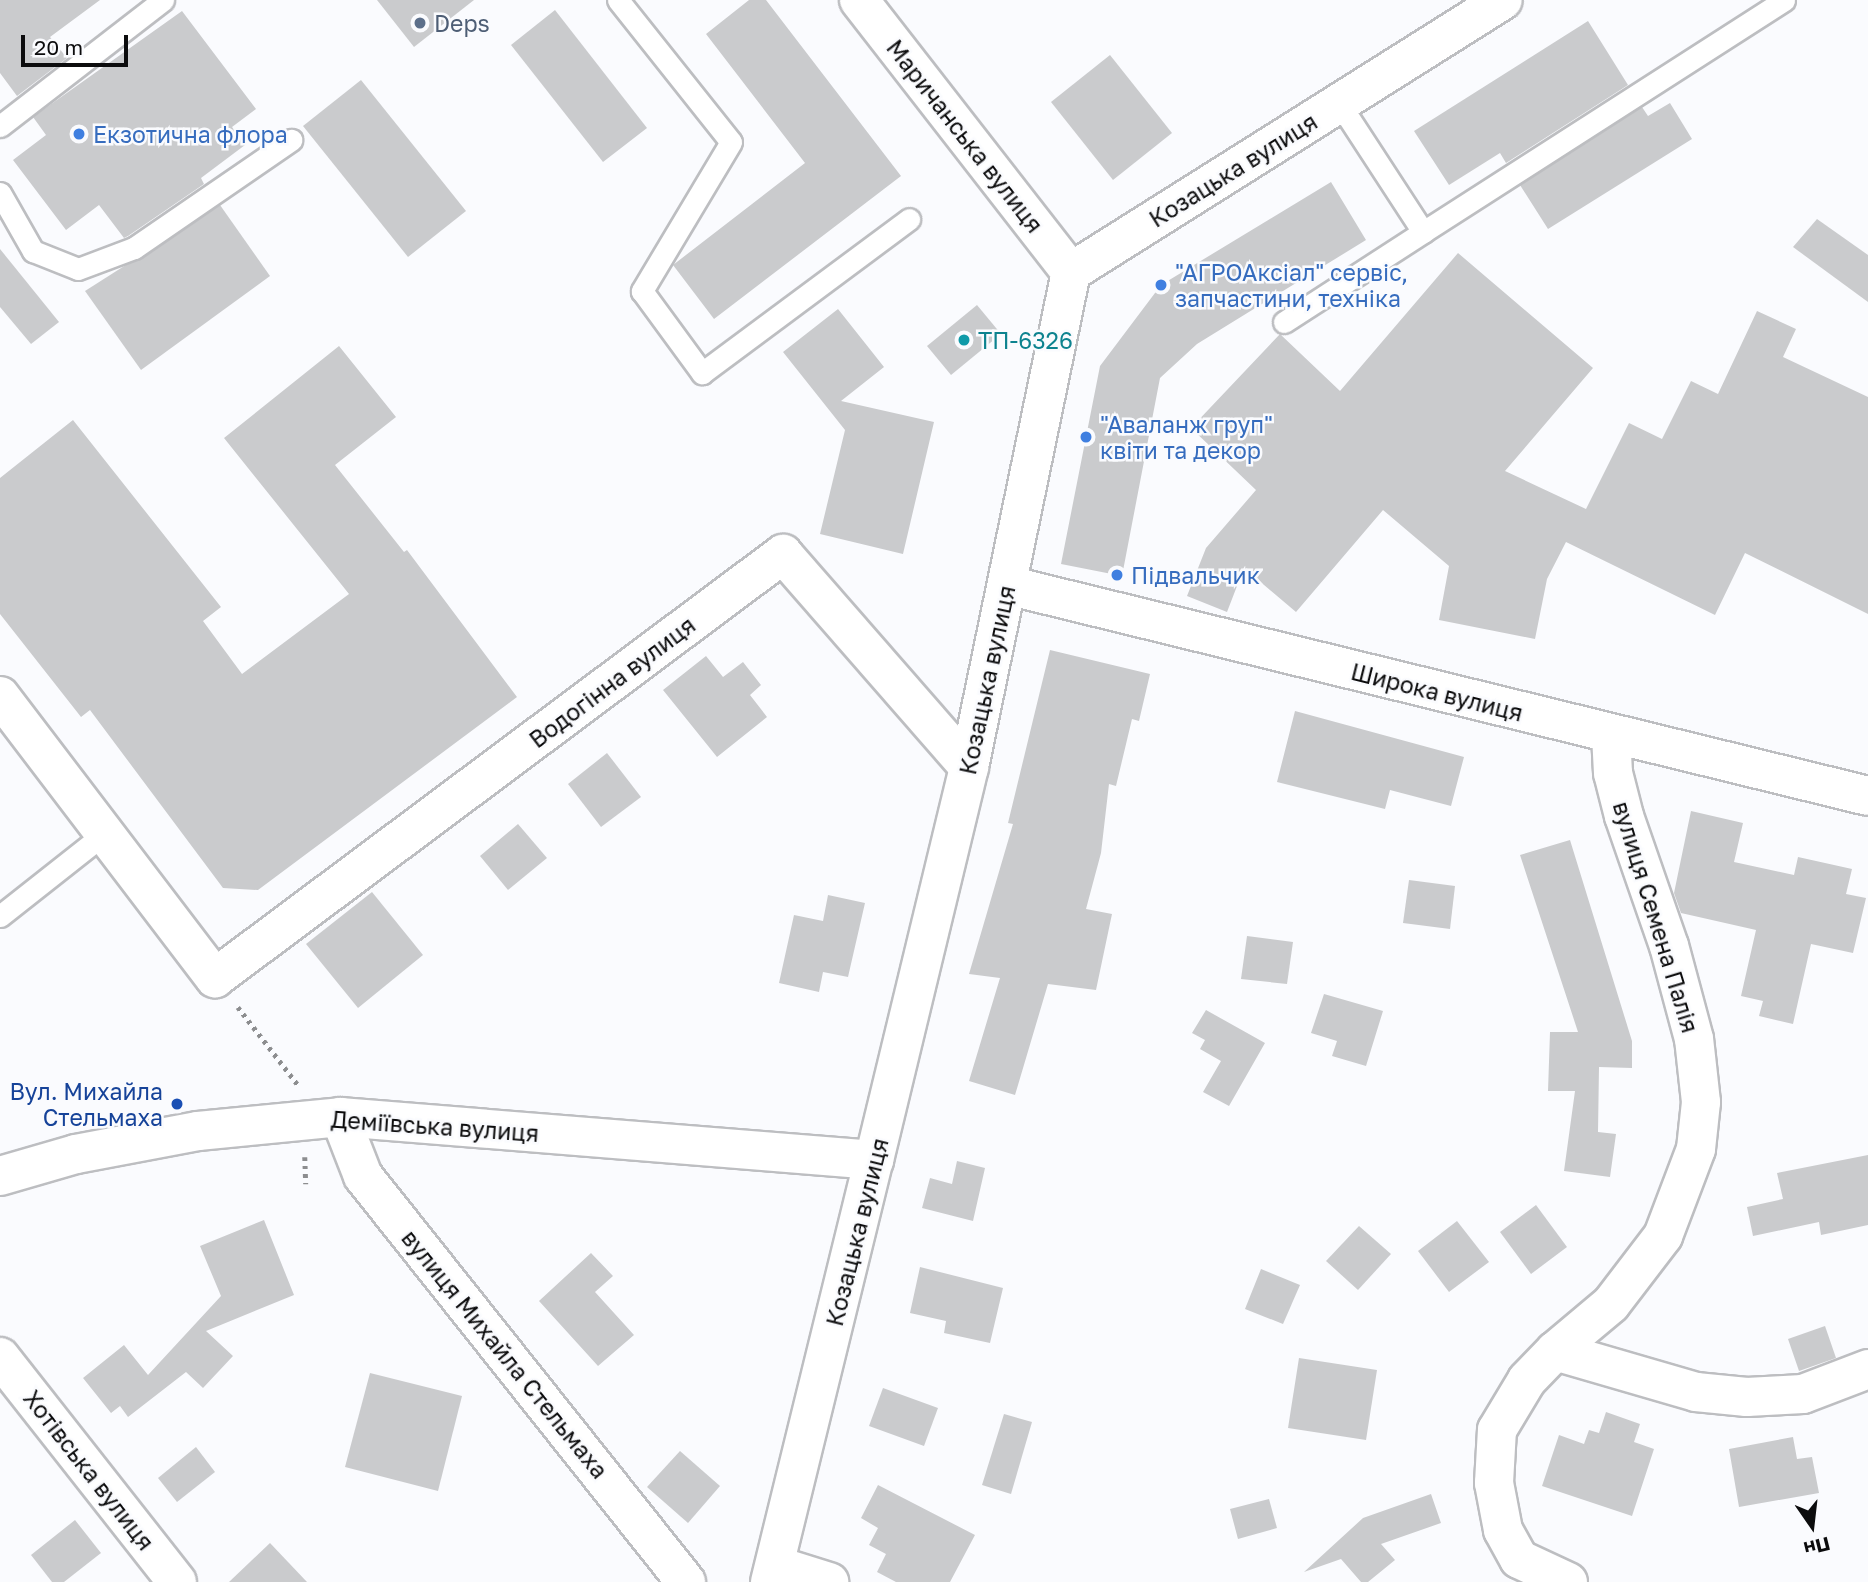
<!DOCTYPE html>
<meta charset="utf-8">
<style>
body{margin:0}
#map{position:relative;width:1868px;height:1582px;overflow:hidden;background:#fafbfe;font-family:"Golos Text",sans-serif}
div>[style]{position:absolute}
.building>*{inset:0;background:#cacbcd}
.path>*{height:4.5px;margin-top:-2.25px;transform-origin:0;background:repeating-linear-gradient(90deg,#8c8d8f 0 3.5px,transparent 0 8.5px)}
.roads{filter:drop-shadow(2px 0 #bdbec1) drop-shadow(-2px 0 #bdbec1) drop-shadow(0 2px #bdbec1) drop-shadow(0 -2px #bdbec1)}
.service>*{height:21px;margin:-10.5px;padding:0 10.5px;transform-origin:10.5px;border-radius:10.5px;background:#fff}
.minor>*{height:38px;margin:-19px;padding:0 19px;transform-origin:19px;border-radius:19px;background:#fff}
.tertiary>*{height:38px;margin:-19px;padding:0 19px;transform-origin:19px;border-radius:19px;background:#fff}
.dots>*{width:19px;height:19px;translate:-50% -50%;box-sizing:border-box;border:4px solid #fafbfe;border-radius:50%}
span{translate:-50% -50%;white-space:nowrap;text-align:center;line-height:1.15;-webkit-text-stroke:5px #fafbfe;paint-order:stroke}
.service-label{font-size:23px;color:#4e5e75}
.left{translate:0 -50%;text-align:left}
.shop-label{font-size:23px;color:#366cbe}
.street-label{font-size:23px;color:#0c0c0d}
.culture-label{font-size:23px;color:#0d838f}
.transit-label{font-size:23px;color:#164399}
.right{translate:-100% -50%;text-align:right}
.north{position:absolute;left:1777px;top:1491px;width:70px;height:70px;-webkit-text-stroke:5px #fafbfe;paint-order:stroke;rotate:166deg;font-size:19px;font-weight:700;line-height:28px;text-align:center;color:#0c0c0d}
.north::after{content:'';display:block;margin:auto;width:24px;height:32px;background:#0c0c0d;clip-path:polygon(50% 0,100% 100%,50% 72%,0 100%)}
.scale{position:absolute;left:21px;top:35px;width:107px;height:32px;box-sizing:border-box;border:4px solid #0c0c0d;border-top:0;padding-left:9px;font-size:21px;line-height:24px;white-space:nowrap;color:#0c0c0d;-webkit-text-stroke:5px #fafbfe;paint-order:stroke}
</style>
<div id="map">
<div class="building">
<div style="clip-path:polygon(0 0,100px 0,50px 37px,67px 58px,17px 96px,0 73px)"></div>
<div style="clip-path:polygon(377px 0,474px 0,414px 47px)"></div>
<div style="clip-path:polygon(749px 0,766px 0,901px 176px,714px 319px,673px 265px,805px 163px,706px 34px)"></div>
<div style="clip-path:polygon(555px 10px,647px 128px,603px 162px,511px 45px)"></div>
<div style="clip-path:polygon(182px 11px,256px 109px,232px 127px,245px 145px,201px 178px,204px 184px,128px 236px,124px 238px,99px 205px,66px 230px,13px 160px,46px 135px,33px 117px)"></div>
<div style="clip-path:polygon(1588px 21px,1628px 85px,1506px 163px,1500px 153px,1449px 185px,1414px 131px)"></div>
<div style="clip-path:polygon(1110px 55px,1172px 133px,1113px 180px,1051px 102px)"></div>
<div style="clip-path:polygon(361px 80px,466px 211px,408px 257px,303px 126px)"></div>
<div style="clip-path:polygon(1670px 103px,1692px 139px,1548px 229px,1520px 185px,1642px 107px,1648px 116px)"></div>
<div style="clip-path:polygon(1331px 182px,1366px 240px,1197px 344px,1160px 378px,1122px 576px,1061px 564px,1100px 366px,1161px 285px)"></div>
<div style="clip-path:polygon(220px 205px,270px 276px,141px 370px,85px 291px)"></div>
<div style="clip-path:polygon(1817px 219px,1868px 255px,1868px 302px,1793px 247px)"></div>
<div style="clip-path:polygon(0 249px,59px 322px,31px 344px,0 307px)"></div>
<div style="clip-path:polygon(1458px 253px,1593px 368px,1505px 471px,1586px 509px,1629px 423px,1662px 439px,1691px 381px,1718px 394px,1757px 311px,1796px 329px,1783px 357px,1868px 397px,1868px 614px,1745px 553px,1715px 615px,1566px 542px,1547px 579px,1535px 639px,1439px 620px,1449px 566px,1383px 510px,1296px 612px,1244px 568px,1227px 612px,1187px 596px,1206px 548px,1256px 490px,1191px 428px,1280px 334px,1340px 391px)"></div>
<div style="clip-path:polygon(977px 305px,1001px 334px,951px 375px,927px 346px)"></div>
<div style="clip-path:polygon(838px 309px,884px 367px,841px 401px,934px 422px,903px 554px,820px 534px,845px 430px,783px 352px)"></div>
<div style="clip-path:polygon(339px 346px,396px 417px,335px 465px,404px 552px,407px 550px,517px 697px,258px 890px,223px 888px,90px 710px,81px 717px,0 614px,0 478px,73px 420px,221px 607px,203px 621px,242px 674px,349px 594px,224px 438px)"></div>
<div style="clip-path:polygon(1050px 650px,1150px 674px,1139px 721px,1132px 719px,1116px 786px,1109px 784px,1101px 853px,1086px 909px,1112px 914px,1096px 990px,1048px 984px,1015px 1095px,969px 1081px,1000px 978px,969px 974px,1013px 824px,1008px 823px)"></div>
<div style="clip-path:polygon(706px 656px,723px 677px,743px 662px,761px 685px,750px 695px,767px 717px,717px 757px,663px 690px)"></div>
<div style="clip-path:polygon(1295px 711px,1464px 757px,1451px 806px,1390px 790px,1385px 809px,1277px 782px)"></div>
<div style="clip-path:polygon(607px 753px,641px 797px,601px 827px,568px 784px)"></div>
<div style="clip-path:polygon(1691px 811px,1743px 823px,1734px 862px,1794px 875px,1798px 857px,1852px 869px,1846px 894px,1866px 898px,1853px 953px,1811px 944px,1793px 1024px,1759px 1016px,1763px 1001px,1741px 996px,1756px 930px,1681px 913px,1674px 893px)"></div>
<div style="clip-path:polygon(518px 824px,547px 858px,508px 890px,480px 856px)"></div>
<div style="clip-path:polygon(1570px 840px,1632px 1041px,1632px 1068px,1599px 1067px,1598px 1132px,1616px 1134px,1610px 1177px,1564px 1171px,1575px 1091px,1548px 1091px,1550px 1032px,1578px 1032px,1520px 855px)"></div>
<div style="clip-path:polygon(1409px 880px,1455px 886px,1450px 929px,1403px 923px)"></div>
<div style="clip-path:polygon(372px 892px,423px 955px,358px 1008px,306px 944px)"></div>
<div style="clip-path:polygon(828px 895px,865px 903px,848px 977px,823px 972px,819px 992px,779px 983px,794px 915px,823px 921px)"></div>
<div style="clip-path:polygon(1247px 936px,1293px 942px,1287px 984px,1241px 979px)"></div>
<div style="clip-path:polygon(1324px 994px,1383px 1011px,1366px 1066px,1332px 1056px,1337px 1041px,1311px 1033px)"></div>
<div style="clip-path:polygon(1206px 1010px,1265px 1043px,1229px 1106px,1203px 1092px,1221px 1061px,1200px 1049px,1205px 1040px,1192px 1033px)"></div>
<div style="clip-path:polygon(1868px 1155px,1868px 1225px,1821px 1235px,1819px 1222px,1753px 1236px,1747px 1207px,1783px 1199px,1777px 1173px)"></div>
<div style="clip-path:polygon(957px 1161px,985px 1168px,973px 1221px,922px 1208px,930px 1178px,952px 1184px)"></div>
<div style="clip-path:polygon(1536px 1205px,1567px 1247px,1531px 1274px,1500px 1232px)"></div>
<div style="clip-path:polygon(264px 1220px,294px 1295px,206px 1331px,233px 1356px,203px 1388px,186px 1372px,128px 1417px,120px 1406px,111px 1413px,83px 1378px,124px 1345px,148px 1375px,221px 1296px,200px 1246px)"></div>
<div style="clip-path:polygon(1457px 1221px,1489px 1262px,1449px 1292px,1418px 1251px)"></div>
<div style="clip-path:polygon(1359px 1226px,1391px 1254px,1358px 1290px,1326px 1261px)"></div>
<div style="clip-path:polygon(591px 1253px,613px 1276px,595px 1292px,634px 1335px,598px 1366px,539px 1301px)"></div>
<div style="clip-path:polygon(920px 1267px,1003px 1288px,990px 1343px,944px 1333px,946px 1321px,910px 1313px)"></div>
<div style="clip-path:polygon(1261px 1269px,1300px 1285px,1283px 1324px,1245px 1309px)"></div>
<div style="clip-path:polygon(1825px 1326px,1836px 1358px,1799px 1371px,1788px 1339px)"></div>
<div style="clip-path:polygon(1299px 1358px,1377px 1370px,1366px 1440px,1288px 1428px)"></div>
<div style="clip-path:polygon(370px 1373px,462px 1396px,438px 1491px,345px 1467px)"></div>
<div style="clip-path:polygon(883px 1388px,938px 1408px,924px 1446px,869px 1426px)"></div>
<div style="clip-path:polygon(1606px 1412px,1640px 1424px,1634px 1442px,1654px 1449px,1632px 1516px,1542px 1486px,1559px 1435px,1584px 1444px,1589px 1430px,1599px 1433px)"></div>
<div style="clip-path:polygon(1004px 1414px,1032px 1422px,1011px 1494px,982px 1485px)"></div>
<div style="clip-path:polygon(1793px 1437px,1797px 1459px,1812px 1457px,1819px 1493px,1739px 1507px,1729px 1449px)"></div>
<div style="clip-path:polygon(196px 1447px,215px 1472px,177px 1502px,158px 1478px)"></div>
<div style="clip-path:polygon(680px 1451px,720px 1486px,688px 1523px,647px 1487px)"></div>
<div style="clip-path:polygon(878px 1485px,975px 1535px,950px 1582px,896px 1582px,877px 1572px,886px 1554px,869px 1545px,878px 1528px,861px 1518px)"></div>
<div style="clip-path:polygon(1431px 1494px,1441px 1523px,1381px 1544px,1395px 1560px,1368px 1582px,1361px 1582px,1341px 1559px,1304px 1572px,1363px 1518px)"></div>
<div style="clip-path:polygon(1269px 1499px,1277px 1528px,1238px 1539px,1230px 1509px)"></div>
<div style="clip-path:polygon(75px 1520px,101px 1553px,64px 1582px,52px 1582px,31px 1555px)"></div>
<div style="clip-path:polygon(270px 1543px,307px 1582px,229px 1582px)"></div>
</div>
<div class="path">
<div style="left:238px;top:1007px;width:98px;rotate:52.4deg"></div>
<div style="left:305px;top:1157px;width:27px;rotate:88deg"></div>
</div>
<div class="roads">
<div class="service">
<div style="left:618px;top:0;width:181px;rotate:51.5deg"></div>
<div style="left:731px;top:142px;width:174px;rotate:120.9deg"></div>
<div style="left:642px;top:291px;width:102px;rotate:53.8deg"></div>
<div style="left:702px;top:373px;width:258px;rotate:-36.6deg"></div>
<div style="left:1339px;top:103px;width:154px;rotate:56.9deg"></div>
<div style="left:1423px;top:232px;width:429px;rotate:-32.7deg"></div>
<div style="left:0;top:126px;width:206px;rotate:-37.7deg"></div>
<div style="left:0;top:193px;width:67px;rotate:60.4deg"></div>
<div style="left:33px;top:251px;width:48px;rotate:21.8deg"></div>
<div style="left:78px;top:269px;width:60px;rotate:-20.6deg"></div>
<div style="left:134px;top:248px;width:191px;rotate:-34.5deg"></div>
<div style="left:1284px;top:322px;width:166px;rotate:-32.9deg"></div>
<div style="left:0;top:916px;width:134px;rotate:-38.3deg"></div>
</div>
<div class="minor">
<div style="left:1007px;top:585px;width:886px;rotate:13.77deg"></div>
<div style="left:0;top:696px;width:355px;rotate:52.7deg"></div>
<div style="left:215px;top:978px;width:709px;rotate:-36.74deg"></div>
<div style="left:783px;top:554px;width:283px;rotate:48.9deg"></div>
<div style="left:340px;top:1117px;width:63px;rotate:68.7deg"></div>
<div style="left:363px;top:1176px;width:519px;rotate:51.5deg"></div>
<div style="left:1555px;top:1351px;width:147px;rotate:16.2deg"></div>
<div style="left:1696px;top:1392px;width:51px;rotate:5.6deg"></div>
<div style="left:1747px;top:1397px;width:56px;rotate:-3.1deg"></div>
<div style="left:1803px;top:1394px;width:70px;rotate:-21deg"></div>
<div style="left:0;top:1357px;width:286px;rotate:51.8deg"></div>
<div style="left:775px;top:1565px;width:57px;rotate:17.5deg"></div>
<div style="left:770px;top:1582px;width:435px;rotate:-76.2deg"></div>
<div style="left:1568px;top:1582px;width:54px;rotate:-154.9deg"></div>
<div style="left:1519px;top:1559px;width:33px;rotate:-119deg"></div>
<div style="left:1503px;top:1530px;width:48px;rotate:-100.8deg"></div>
<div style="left:1494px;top:1483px;width:53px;rotate:-86.8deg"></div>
<div style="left:1497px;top:1430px;width:58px;rotate:-59deg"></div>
<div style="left:1527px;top:1380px;width:40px;rotate:-46deg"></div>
<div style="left:1555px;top:1351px;width:73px;rotate:-40deg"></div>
<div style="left:1611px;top:1304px;width:86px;rotate:-52.6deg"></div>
<div style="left:1663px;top:1236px;width:93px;rotate:-69.2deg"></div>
<div style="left:1696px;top:1149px;width:47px;rotate:-83.9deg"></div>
<div style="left:1701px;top:1102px;width:63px;rotate:-96.3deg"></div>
<div style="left:1694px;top:1039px;width:96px;rotate:-105deg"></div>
<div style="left:1669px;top:946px;width:138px;rotate:-109.1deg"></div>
<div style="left:1624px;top:816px;width:44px;rotate:-104.3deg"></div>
<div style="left:1613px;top:773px;width:38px;rotate:-93deg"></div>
</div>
<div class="tertiary">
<div style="left:859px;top:0;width:345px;rotate:52.1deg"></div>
<div style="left:0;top:1176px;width:79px;rotate:-16.1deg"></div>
<div style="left:76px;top:1154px;width:124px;rotate:-10.7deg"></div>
<div style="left:198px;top:1131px;width:143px;rotate:-5.6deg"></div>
<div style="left:340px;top:1117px;width:536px;rotate:4.6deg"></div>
<div style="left:874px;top:1160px;width:404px;rotate:-76.4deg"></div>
<div style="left:969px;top:767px;width:505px;rotate:-78.36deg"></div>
<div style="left:1071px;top:272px;width:510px;rotate:-32.2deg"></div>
</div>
</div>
<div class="dots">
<div style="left:420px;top:23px;background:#5c6f8a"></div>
<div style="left:79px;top:134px;background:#3f7fe0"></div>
<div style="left:1161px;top:285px;background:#3f7fe0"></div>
<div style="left:964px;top:340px;background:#0f9aa8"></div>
<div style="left:1086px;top:437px;background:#3f7fe0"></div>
<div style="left:1117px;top:575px;background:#3f7fe0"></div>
<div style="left:177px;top:1104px;background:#1a4fb4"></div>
</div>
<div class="service-label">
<span class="left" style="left:434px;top:23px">Deps</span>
</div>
<div class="shop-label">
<span class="left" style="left:93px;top:134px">Екзотична флора</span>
<span class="left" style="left:1175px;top:285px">"АГРОАксіал" сервіс,<br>запчастини, техніка</span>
<span class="left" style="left:1100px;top:437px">"Аваланж груп"<br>квіти та декор</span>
<span class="left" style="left:1131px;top:575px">Підвальчик</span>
</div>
<div class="street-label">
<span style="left:965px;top:136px;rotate:52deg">Маричанська вулиця</span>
<span style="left:1233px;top:170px;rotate:-32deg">Козацька вулиця</span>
<span style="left:987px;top:680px;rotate:-78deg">Козацька вулиця</span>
<span style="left:612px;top:682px;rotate:-37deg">Водогінна вулиця</span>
<span style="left:1437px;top:692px;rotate:14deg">Широка вулиця</span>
<span style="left:1656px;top:917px;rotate:73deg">вулиця Семена Палія</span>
<span style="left:435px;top:1126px;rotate:4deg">Деміївська вулиця</span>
<span style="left:857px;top:1232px;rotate:-76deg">Козацька вулиця</span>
<span style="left:505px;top:1354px;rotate:51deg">вулиця Михайла Стельмаха</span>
<span style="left:89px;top:1470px;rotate:52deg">Хотівська вулиця</span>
</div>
<div class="culture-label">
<span class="left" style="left:978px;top:340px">ТП-6326</span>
</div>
<div class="transit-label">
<span class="right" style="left:163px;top:1104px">Вул. Михайла<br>Стельмаха</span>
</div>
<div class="north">Пн</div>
<div class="scale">20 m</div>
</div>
